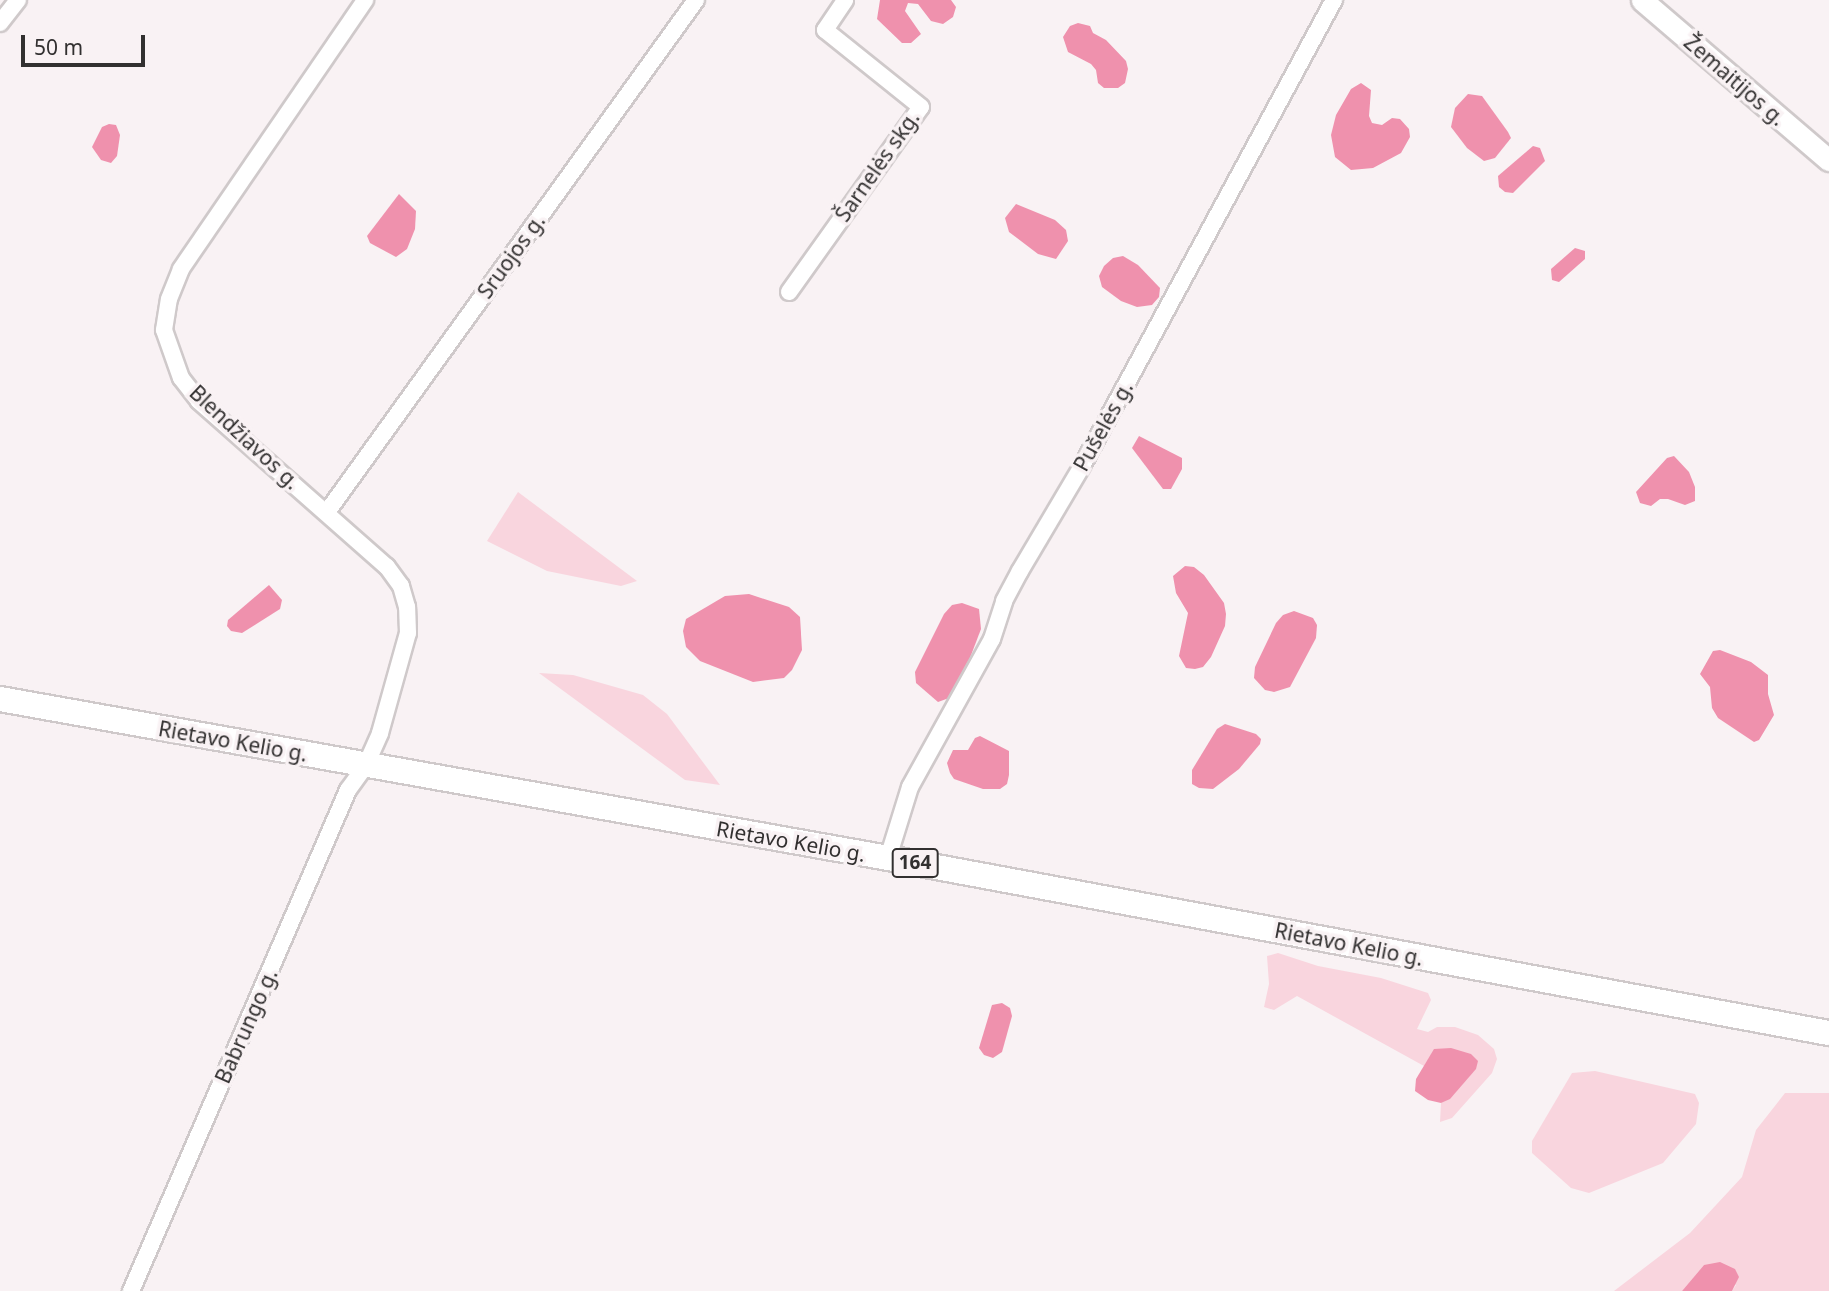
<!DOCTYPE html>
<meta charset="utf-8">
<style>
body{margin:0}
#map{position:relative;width:1829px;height:1291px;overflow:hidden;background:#f9f2f4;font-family:"Noto Sans",sans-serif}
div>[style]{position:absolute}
.green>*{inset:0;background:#f9d5de}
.water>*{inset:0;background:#ef91ad}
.roads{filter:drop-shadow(2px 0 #cfc9ca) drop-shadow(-2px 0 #cfc9ca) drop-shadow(0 2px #cfc9ca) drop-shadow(0 -2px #cfc9ca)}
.minor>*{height:16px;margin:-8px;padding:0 8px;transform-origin:8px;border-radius:8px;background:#fff}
.secondary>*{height:21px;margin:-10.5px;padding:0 10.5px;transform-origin:10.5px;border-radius:10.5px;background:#fff}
.primary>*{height:24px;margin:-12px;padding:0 12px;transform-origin:12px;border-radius:12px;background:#fff}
span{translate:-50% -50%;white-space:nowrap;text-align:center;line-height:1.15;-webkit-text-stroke:7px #f9f2f4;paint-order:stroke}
.shield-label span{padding:2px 5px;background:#f9f2f4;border:2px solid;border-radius:5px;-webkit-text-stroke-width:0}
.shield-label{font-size:19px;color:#323030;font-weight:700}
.street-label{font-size:21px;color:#323030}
.scale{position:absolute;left:21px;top:35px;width:124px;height:32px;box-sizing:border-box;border:4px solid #323030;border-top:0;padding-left:9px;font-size:21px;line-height:24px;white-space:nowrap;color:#323030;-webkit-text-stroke:5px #f9f2f4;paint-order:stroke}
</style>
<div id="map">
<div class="green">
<div style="clip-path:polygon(518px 492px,637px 581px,621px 586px,547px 571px,487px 541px)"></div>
<div style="clip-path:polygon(539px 673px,573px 675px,643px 695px,667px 714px,720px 785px,685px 780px)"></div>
<div style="clip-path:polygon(1278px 953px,1318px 966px,1381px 978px,1428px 993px,1431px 1000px,1417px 1029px,1428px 1032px,1437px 1027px,1455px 1027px,1478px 1035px,1494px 1049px,1497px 1059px,1492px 1073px,1452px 1118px,1440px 1122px,1441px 1103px,1450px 1098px,1435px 1049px,1424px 1066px,1297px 996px,1274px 1010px,1264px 1007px,1269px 984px,1267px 956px)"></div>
<div style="clip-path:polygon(1595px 1071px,1695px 1094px,1699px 1103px,1696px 1124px,1663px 1163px,1589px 1193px,1571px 1188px,1532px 1153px,1532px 1141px,1572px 1073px)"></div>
<div style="clip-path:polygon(1785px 1093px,1829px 1093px,1829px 1291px,1732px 1291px,1736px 1285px,1704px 1265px,1682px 1291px,1614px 1291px,1690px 1233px,1742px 1177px,1756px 1130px)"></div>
</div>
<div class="water">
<div style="clip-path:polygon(880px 0,951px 0,956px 7px,953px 17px,943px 24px,931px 21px,918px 4px,908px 3px,905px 11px,921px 34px,911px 43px,902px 43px,877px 19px)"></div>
<div style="clip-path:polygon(1078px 23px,1090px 26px,1093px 33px,1106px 40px,1126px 61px,1128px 69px,1125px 83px,1118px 88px,1104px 88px,1098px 83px,1096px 70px,1091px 64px,1068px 52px,1063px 37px,1070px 26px)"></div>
<div style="clip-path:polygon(1361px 83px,1371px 90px,1369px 116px,1372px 123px,1382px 125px,1392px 118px,1400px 119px,1409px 129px,1410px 137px,1401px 153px,1373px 168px,1351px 170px,1335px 157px,1331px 135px,1336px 115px,1351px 89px)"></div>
<div style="clip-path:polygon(1468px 94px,1482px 96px,1508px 132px,1511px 138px,1495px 158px,1484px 161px,1467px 148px,1451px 127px,1455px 108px)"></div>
<div style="clip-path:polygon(109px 124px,116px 125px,120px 135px,117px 156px,111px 163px,101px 160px,92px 147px,102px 127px)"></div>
<div style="clip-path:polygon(1533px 146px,1540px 148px,1545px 161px,1513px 193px,1505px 192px,1499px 187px,1498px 176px)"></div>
<div style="clip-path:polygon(399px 194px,416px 211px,415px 229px,407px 249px,396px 257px,370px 243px,367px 236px)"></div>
<div style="clip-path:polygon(1016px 204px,1055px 220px,1066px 230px,1068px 241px,1056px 259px,1038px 254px,1009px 232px,1005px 218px)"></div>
<div style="clip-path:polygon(1575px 248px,1585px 251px,1585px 259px,1559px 282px,1552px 280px,1551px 269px)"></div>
<div style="clip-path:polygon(1123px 256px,1138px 265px,1160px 288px,1159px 297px,1152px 305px,1137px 307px,1121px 301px,1102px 287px,1099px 276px,1104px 266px,1113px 258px)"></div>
<div style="clip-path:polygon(1139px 436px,1182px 458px,1182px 469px,1171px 489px,1163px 489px,1135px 452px,1132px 448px)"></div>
<div style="clip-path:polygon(1674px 456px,1689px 472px,1695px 487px,1695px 501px,1685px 505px,1668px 499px,1660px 499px,1651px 506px,1640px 503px,1636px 492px,1667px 458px)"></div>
<div style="clip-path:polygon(1185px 566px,1194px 567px,1204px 575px,1224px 603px,1226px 614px,1225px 626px,1211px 657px,1203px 667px,1195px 669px,1186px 668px,1179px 656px,1188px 613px,1176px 593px,1173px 576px)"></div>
<div style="clip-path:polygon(269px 585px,282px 600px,280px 609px,242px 633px,231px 631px,227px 626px,228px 620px)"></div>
<div style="clip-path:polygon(749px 594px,789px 607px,800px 617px,802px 650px,792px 670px,784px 678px,753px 682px,700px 661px,686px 647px,683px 631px,686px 619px,725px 596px)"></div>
<div style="clip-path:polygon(962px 603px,979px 609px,981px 629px,965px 671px,949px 698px,938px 702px,916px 683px,915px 672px,944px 614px,952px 605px)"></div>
<div style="clip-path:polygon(1294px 611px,1313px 618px,1317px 625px,1316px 638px,1290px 687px,1274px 692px,1265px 690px,1254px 678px,1255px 667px,1276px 623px,1283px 615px)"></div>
<div style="clip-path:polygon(1720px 650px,1751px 662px,1768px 675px,1768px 694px,1774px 715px,1759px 740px,1754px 742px,1718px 718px,1712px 708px,1710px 687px,1700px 674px,1713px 651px)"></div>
<div style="clip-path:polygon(1225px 724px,1256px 734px,1261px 739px,1260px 744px,1239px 769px,1213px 789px,1199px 788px,1192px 784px,1192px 770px,1217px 729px)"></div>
<div style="clip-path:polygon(980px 736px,1009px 751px,1009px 775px,1007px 784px,1000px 789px,983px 789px,954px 779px,950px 773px,947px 763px,953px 750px,968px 750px,975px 738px)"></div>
<div style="clip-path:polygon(1002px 1003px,1010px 1008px,1012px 1016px,1002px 1052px,993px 1058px,984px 1055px,979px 1048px,992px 1005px)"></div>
<div style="clip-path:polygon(1451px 1048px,1471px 1054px,1478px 1061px,1476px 1069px,1450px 1099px,1441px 1103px,1428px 1100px,1415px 1091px,1416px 1079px,1434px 1049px)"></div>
<div style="clip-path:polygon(1720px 1262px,1735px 1269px,1739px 1277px,1732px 1291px,1682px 1291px,1704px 1265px)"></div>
</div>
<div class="roads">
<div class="minor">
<div style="left:0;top:23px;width:29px;rotate:-52deg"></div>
<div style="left:789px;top:292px;width:227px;rotate:-54.5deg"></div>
<div style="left:921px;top:107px;width:123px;rotate:-141.3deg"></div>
<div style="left:825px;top:30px;width:36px;rotate:-56deg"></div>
<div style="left:327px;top:512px;width:631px;rotate:-54.22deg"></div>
<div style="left:888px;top:858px;width:74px;rotate:-72.8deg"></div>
<div style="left:910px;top:787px;width:169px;rotate:-61deg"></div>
<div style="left:992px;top:639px;width:40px;rotate:-72deg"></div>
<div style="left:1004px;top:601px;width:34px;rotate:-62deg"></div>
<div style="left:1020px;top:571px;width:122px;rotate:-59.4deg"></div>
<div style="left:1082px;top:466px;width:530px;rotate:-61.6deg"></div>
<div style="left:131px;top:1291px;width:546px;rotate:-66.58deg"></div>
<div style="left:348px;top:790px;width:31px;rotate:-54deg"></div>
<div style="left:366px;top:765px;width:35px;rotate:-66deg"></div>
<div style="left:380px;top:733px;width:104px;rotate:-74.4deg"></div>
<div style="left:408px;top:633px;width:26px;rotate:-92deg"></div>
<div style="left:407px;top:607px;width:22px;rotate:-106deg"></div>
<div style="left:401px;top:586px;width:24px;rotate:-126deg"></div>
<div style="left:387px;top:567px;width:251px;rotate:-138.6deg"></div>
<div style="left:199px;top:401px;width:29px;rotate:-128deg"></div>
<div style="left:181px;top:378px;width:51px;rotate:-109.5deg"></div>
<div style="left:164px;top:330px;width:31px;rotate:-81deg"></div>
<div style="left:169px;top:299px;width:32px;rotate:-68deg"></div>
<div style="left:181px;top:269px;width:326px;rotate:-55.6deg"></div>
</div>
<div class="secondary">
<div style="left:1642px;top:0;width:246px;rotate:40.6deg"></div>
</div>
<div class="primary">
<div style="left:0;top:699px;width:902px;rotate:10.15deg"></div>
<div style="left:888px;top:858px;width:957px;rotate:10.54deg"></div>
</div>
</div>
<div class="shield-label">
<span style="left:915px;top:863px">164</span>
</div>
<div class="street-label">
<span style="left:1735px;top:80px;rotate:41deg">Žemaitijos g.</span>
<span style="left:877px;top:166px;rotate:-55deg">Šarnelės skg.</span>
<span style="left:511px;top:256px;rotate:-54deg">Sruojos g.</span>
<span style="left:1103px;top:426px;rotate:-61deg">Pušelės g.</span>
<span style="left:245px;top:437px;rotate:43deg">Blendžiavos g.</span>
<span style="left:233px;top:741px;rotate:10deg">Rietavo Kelio g.</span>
<span style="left:791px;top:841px;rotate:10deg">Rietavo Kelio g.</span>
<span style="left:1349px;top:944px;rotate:11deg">Rietavo Kelio g.</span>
<span style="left:246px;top:1026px;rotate:-66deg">Babrungo g.</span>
</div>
<div class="scale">50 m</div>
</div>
